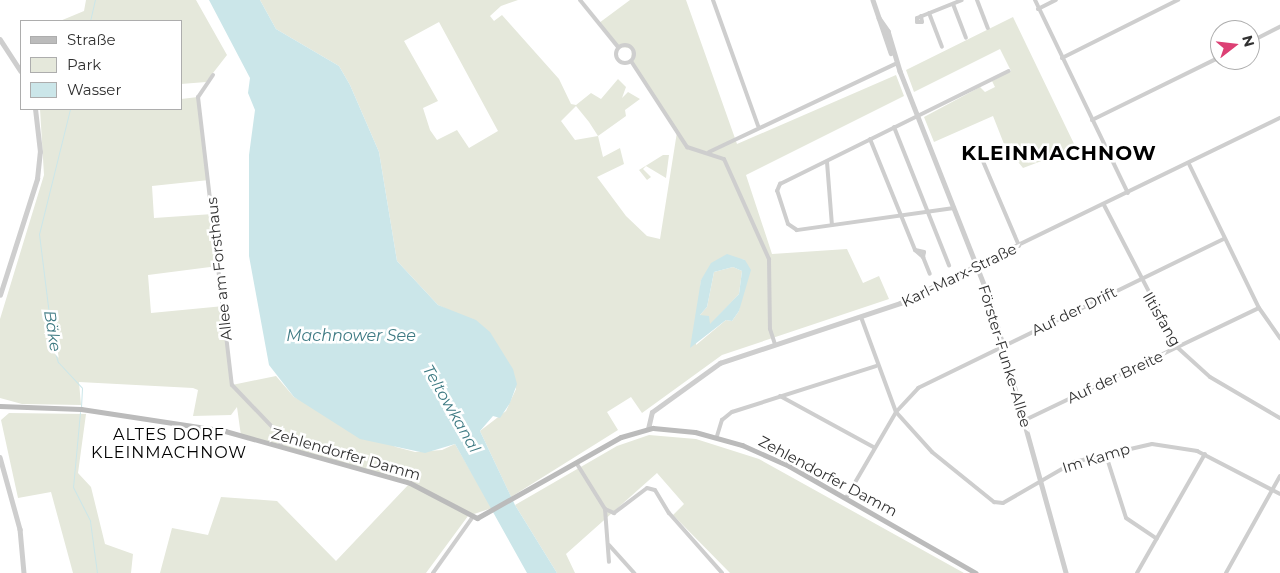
<!DOCTYPE html>
<meta charset="utf-8">
<style>
body{margin:0}
#map{position:relative;width:1280px;height:573px;overflow:hidden;background:#fff;font-family:Montserrat,sans-serif}
div>[style]{position:absolute}
.green>*{inset:0;background:#e5e8db}
.water>*{inset:0;background:#cbe6e9}
.stream>*{height:1px;margin:-0.5px;padding:0 0.5px;transform-origin:0.5px;border-radius:0.5px;background:#cbe6e9}
.minor>*{height:4px;margin:-2px;padding:0 2px;transform-origin:2px;border-radius:2px;background:#cecece}
.minor>.ring{margin:-2px;padding:0;box-sizing:content-box;background:none;border:4px solid #cecece;border-radius:50%}
.tertiary>*{height:4.5px;margin:-2.25px;padding:0 2.25px;transform-origin:2.25px;border-radius:2.25px;background:#cecece}
.secondary>*{height:5px;margin:-2.5px;padding:0 2.5px;transform-origin:2.5px;border-radius:2.5px;background:#bbb}
span{translate:-50% -50%;white-space:nowrap;text-align:center;line-height:1.15;-webkit-text-stroke:5px #fff;paint-order:stroke}
.street-label{font-size:15px;color:#313131}
.water-label{font-size:16px;color:#3e7a83;font-style:italic}
.neighbourhood-label{font-size:16px;color:#000;letter-spacing:1px}
.district-label{font-size:20px;color:#000;font-weight:700;letter-spacing:1px}
.legend{position:absolute;left:20px;top:20px;width:162px;height:90px;box-sizing:border-box;background:#fff;border:1px solid #adadad;margin:0;padding:6px 9px;list-style:none;font-size:15px;color:#313131}
.legend li{display:flex;align-items:center;gap:10px;height:25px}
.legend b{width:25px;border:1px solid #adadad}
.north{position:absolute;left:1210px;top:20px;width:50px;height:50px;box-sizing:border-box;background:#fff;border:1px solid #adadad;border-radius:50%;rotate:74deg;font-size:14px;font-weight:700;line-height:20px;text-align:center;color:#313131}
.north::after{content:'';display:block;margin:auto;width:18px;height:22px;background:#dc4074;clip-path:polygon(50% 0,100% 100%,50% 72%,0 100%)}
</style>
<div id="map">
<div class="green">
<div style="clip-path:polygon(86px 0,196px 0,227px 55px,206px 82px,181px 84px,181px 21px,60px 21px,84px 11px)"></div>
<div style="clip-path:polygon(evenodd,260px 0,518px 0,501px 6px,490px 16px,494px 21px,502px 15px,559px 79px,571px 104px,576px 105px,591px 93px,601px 99px,618px 79px,626px 87px,622px 98px,628px 92px,640px 99px,625px 110px,626px 116px,598px 136px,603px 157px,620px 148px,624px 164px,597px 177px,626px 216px,647px 236px,660px 239px,677px 132px,631px 61px,632px 48px,618px 47px,599px 23px,630px 0,686px 0,737px 144px,896px 75px,904px 96px,746px 175px,772px 254px,847px 249px,863px 283px,879px 276px,889px 299px,722px 355px,642px 413px,631px 397px,607px 412px,618px 430px,511px 497px,480px 431px,506px 411px,516px 389px,498px 347px,483px 327px,438px 305px,397px 261px,379px 152px,350px 85px,339px 66px,276px 29px,260px 0,439px 22px,498px 131px,469px 148px,457px 130px,437px 140px,430px 130px,423px 108px,438px 101px,404px 41px,439px 22px,260px 0,576px 106px,589px 122px,598px 136px,575px 140px,561px 121px,576px 106px,260px 0,733px 258px,745px 260px,739px 311px,732px 321px,726px 320px,696px 345px,701px 280px,733px 258px)"></div>
<div style="clip-path:polygon(1013px 17px,1076px 148px,1023px 168px,1004px 144px,993px 116px,934px 142px,924px 117px,980px 87px,985px 92px,995px 87px,992px 81px,1011px 71px,1000px 49px,914px 92px,906px 70px)"></div>
<div style="clip-path:polygon(198px 97px,209px 180px,152px 186px,154px 218px,213px 214px,218px 266px,148px 275px,151px 313px,224px 306px,232px 385px,276px 376px,294px 397px,396px 447px,415px 452px,442px 450px,455px 444px,492px 508px,468px 516px,426px 573px,160px 573px,172px 528px,208px 535px,221px 497px,277px 501px,336px 561px,410px 483px,241px 436px,237px 407px,231px 415px,193px 416px,198px 390px,193px 388px,79px 382px,81px 405px,22px 404px,0 398px,0 319px,44px 175px,40px 109px,181px 109px,181px 99px)"></div>
<div style="clip-path:polygon(663px 155px,669px 155px,666px 178px,646px 166px,643px 169px,651px 177px,647px 180px,639px 170px)"></div>
<div style="clip-path:polygon(733px 267px,742px 271px,739px 294px,710px 325px,700px 315px,707px 307px,714px 272px)"></div>
<div style="clip-path:polygon(9px 413px,86px 414px,78px 473px,91px 487px,105px 544px,133px 554px,131px 573px,73px 573px,51px 492px,18px 498px,1px 420px)"></div>
<div style="clip-path:polygon(649px 435px,696px 439px,759px 459px,964px 573px,730px 573px,673px 515px,684px 504px,657px 473px,566px 554px,575px 573px,557px 573px,515px 505px,617px 446px)"></div>
</div>
<div class="water">
<div style="clip-path:polygon(209px 0,260px 0,276px 29px,339px 66px,350px 85px,379px 152px,397px 261px,438px 305px,476px 320px,490px 332px,513px 369px,517px 384px,510px 403px,500px 418px,493px 416px,480px 431px,515px 505px,557px 573px,527px 573px,455px 444px,425px 453px,360px 439px,294px 397px,269px 365px,249px 256px,249px 155px,255px 110px,248px 93px,250px 78px)"></div>
<div style="clip-path:polygon(evenodd,727px 254px,745px 260px,751px 270px,739px 311px,732px 321px,726px 320px,690px 348px,701px 280px,711px 263px,727px 254px,733px 267px,742px 271px,739px 294px,710px 324px,709px 316px,700px 315px,707px 307px,714px 272px,733px 267px)"></div>
</div>
<div class="stream">
<div style="left:90px;top:21px;width:22px;rotate:-77deg"></div>
<div style="left:70px;top:109px;width:129px;rotate:103.9deg"></div>
<div style="left:39px;top:234px;width:113px;rotate:82.9deg"></div>
<div style="left:53px;top:346px;width:17px;rotate:73deg"></div>
<div style="left:58px;top:362px;width:35px;rotate:47deg"></div>
<div style="left:82px;top:388px;width:20px;rotate:93deg"></div>
<div style="left:80px;top:412px;width:75px;rotate:95.3deg"></div>
<div style="left:73px;top:487px;width:38px;rotate:63deg"></div>
<div style="left:90px;top:521px;width:52px;rotate:82.3deg"></div>
</div>
<div class="minor">
<div style="left:580px;top:0;width:60px;rotate:51deg"></div>
<div style="left:713px;top:0;width:134px;rotate:70.3deg"></div>
<div style="left:977px;top:0;width:30px;rotate:69deg"></div>
<div style="left:1035px;top:0;width:214px;rotate:64.3deg"></div>
<div style="left:953px;top:4px;width:36px;rotate:69deg"></div>
<div style="left:1038px;top:9px;width:20px;rotate:-27deg"></div>
<div style="left:929px;top:13px;width:36px;rotate:69deg"></div>
<div style="left:921px;top:16px;width:6px;rotate:81deg"></div>
<div style="left:922px;top:22px;width:5px;rotate:180deg"></div>
<div style="left:917px;top:22px;width:4px;rotate:-90deg"></div>
<div style="left:917px;top:18px;width:48px;rotate:-21.8deg"></div>
<div style="left:1250px;top:42px;width:34px;rotate:-27deg"></div>
<div class="ring" style="left:616px;top:45px;width:14px;height:14px"></div>
<div style="left:1062px;top:58px;width:130px;rotate:-26.6deg"></div>
<div style="left:631px;top:61px;width:103px;rotate:56.9deg"></div>
<div style="left:687px;top:147px;width:39px;rotate:18deg"></div>
<div style="left:724px;top:159px;width:110px;rotate:65.8deg"></div>
<div style="left:769px;top:259px;width:70px;rotate:89.2deg"></div>
<div style="left:770px;top:329px;width:16px;rotate:72deg"></div>
<div style="left:213px;top:75px;width:27px;rotate:124deg"></div>
<div style="left:198px;top:97px;width:290px;rotate:83.3deg"></div>
<div style="left:232px;top:385px;width:68px;rotate:46.2deg"></div>
<div style="left:279px;top:434px;width:13px;rotate:81deg"></div>
<div style="left:1092px;top:120px;width:143px;rotate:-26.2deg"></div>
<div style="left:894px;top:127px;width:149px;rotate:68.3deg"></div>
<div style="left:870px;top:139px;width:120px;rotate:67.9deg"></div>
<div style="left:915px;top:250px;width:11px;rotate:41deg"></div>
<div style="left:923px;top:257px;width:5px;rotate:-79deg"></div>
<div style="left:924px;top:252px;width:9px;rotate:-167deg"></div>
<div style="left:709px;top:152px;width:208px;rotate:-25.3deg"></div>
<div style="left:979px;top:152px;width:102px;rotate:66.9deg"></div>
<div style="left:827px;top:162px;width:63px;rotate:85.5deg"></div>
<div style="left:1189px;top:164px;width:160px;rotate:64.1deg"></div>
<div style="left:1259px;top:308px;width:37px;rotate:55deg"></div>
<div style="left:1104px;top:205px;width:161px;rotate:62.6deg"></div>
<div style="left:1178px;top:348px;width:43px;rotate:42.2deg"></div>
<div style="left:1210px;top:377px;width:81px;rotate:30.4deg"></div>
<div style="left:954px;top:208px;width:159px;rotate:172deg"></div>
<div style="left:797px;top:230px;width:11px;rotate:-146deg"></div>
<div style="left:788px;top:224px;width:35px;rotate:-108deg"></div>
<div style="left:777px;top:191px;width:8px;rotate:-67deg"></div>
<div style="left:780px;top:184px;width:255px;rotate:-26.3deg"></div>
<div style="left:923px;top:257px;width:18px;rotate:68deg"></div>
<div style="left:977px;top:265px;width:337px;rotate:-25.9deg"></div>
<div style="left:861px;top:317px;width:101px;rotate:69.8deg"></div>
<div style="left:896px;top:412px;width:54px;rotate:48deg"></div>
<div style="left:932px;top:452px;width:80px;rotate:38.9deg"></div>
<div style="left:994px;top:502px;width:9px;rotate:6deg"></div>
<div style="left:1003px;top:503px;width:82px;rotate:-30deg"></div>
<div style="left:1074px;top:462px;width:80px;rotate:-13deg"></div>
<div style="left:1152px;top:444px;width:46px;rotate:8.8deg"></div>
<div style="left:1197px;top:451px;width:93px;rotate:27.4deg"></div>
<div style="left:780px;top:396px;width:108px;rotate:28.7deg"></div>
<div style="left:1025px;top:420px;width:259px;rotate:-25.6deg"></div>
<div style="left:717px;top:436px;width:17px;rotate:-73deg"></div>
<div style="left:722px;top:420px;width:13px;rotate:-39deg"></div>
<div style="left:732px;top:412px;width:151px;rotate:-17.7deg"></div>
<div style="left:1105px;top:452px;width:69px;rotate:72.3deg"></div>
<div style="left:1126px;top:518px;width:37px;rotate:34deg"></div>
<div style="left:577px;top:464px;width:53px;rotate:58.1deg"></div>
<div style="left:605px;top:509px;width:53px;rotate:85.7deg"></div>
<div style="left:846px;top:498px;width:99px;rotate:-59.8deg"></div>
<div style="left:896px;top:412px;width:33px;rotate:-47deg"></div>
<div style="left:918px;top:388px;width:340px;rotate:-26deg"></div>
<div style="left:605px;top:509px;width:10px;rotate:24deg"></div>
<div style="left:614px;top:513px;width:41px;rotate:-37.1deg"></div>
<div style="left:647px;top:488px;width:8px;rotate:14deg"></div>
<div style="left:655px;top:490px;width:27px;rotate:59deg"></div>
<div style="left:669px;top:513px;width:80px;rotate:48.5deg"></div>
<div style="left:609px;top:545px;width:38px;rotate:48deg"></div>
<div style="left:433px;top:573px;width:67px;rotate:-54.7deg"></div>
<div style="left:1137px;top:573px;width:137px;rotate:-60.3deg"></div>
<div style="left:1226px;top:573px;width:111px;rotate:-60.9deg"></div>
</div>
<div class="tertiary">
<div style="left:873px;top:0;width:56px;rotate:71.2deg"></div>
<div style="left:879px;top:18px;width:16px;rotate:55deg"></div>
<div style="left:888px;top:31px;width:42px;rotate:73.3deg"></div>
<div style="left:900px;top:71px;width:248px;rotate:68.5deg"></div>
<div style="left:991px;top:302px;width:281px;rotate:74.5deg"></div>
<div style="left:0;top:39px;width:38px;rotate:57deg"></div>
<div style="left:0;top:295px;width:122px;rotate:-72.3deg"></div>
<div style="left:37px;top:179px;width:27px;rotate:-84deg"></div>
<div style="left:40px;top:152px;width:43px;rotate:-96.6deg"></div>
<div style="left:648px;top:429px;width:17px;rotate:-77deg"></div>
<div style="left:652px;top:412px;width:84px;rotate:-35.8deg"></div>
<div style="left:720px;top:363px;width:190px;rotate:-18.4deg"></div>
<div style="left:900px;top:303px;width:86px;rotate:-26.3deg"></div>
<div style="left:0;top:457px;width:75px;rotate:74.5deg"></div>
<div style="left:20px;top:529px;width:44px;rotate:84.8deg"></div>
</div>
<div class="secondary">
<div style="left:0;top:406px;width:81px;rotate:2.1deg"></div>
<div style="left:81px;top:409px;width:146px;rotate:8.7deg"></div>
<div style="left:225px;top:431px;width:192px;rotate:15.7deg"></div>
<div style="left:410px;top:483px;width:76px;rotate:27.6deg"></div>
<div style="left:477px;top:518px;width:165px;rotate:-29.4deg"></div>
<div style="left:621px;top:437px;width:33px;rotate:-16deg"></div>
<div style="left:653px;top:428px;width:42px;rotate:5.4deg"></div>
<div style="left:695px;top:432px;width:49px;rotate:15.5deg"></div>
<div style="left:742px;top:445px;width:51px;rotate:24.1deg"></div>
<div style="left:789px;top:466px;width:215px;rotate:29.8deg"></div>
</div>
<div class="street-label">
<span style="left:219px;top:269px;rotate:-96deg">Allee am Forsthaus</span>
<span style="left:959px;top:275px;rotate:-26deg">Karl-Marx-Straße</span>
<span style="left:1074px;top:311px;rotate:-26deg">Auf der Drift</span>
<span style="left:1162px;top:319px;rotate:60deg">Iltisfang</span>
<span style="left:1005px;top:356px;rotate:73deg">Förster-Funke-Allee</span>
<span style="left:1115px;top:377px;rotate:-25deg">Auf der Breite</span>
<span style="left:346px;top:454px;rotate:16deg">Zehlendorfer Damm</span>
<span style="left:1096px;top:458px;rotate:-17deg">Im Kamp</span>
<span style="left:828px;top:476px;rotate:28deg">Zehlendorfer Damm</span>
</div>
<div class="water-label">
<span style="left:52px;top:331px;rotate:81deg">Bäke</span>
<span style="left:351px;top:336px">Machnower See</span>
<span style="left:451px;top:409px;rotate:60deg">Teltowkanal</span>
</div>
<div class="neighbourhood-label">
<span style="left:169px;top:444px">ALTES DORF<br>KLEINMACHNOW</span>
</div>
<div class="district-label">
<span style="left:1059px;top:153px">KLEINMACHNOW</span>
</div>
<ul class="legend">
<li><b style="height:6px;background:#bbb"></b>Straße</li>
<li><b style="height:14px;background:#e5e8db"></b>Park</li>
<li><b style="height:14px;background:#cbe6e9"></b>Wasser</li>
</ul>
<div class="north">N</div>
</div>
